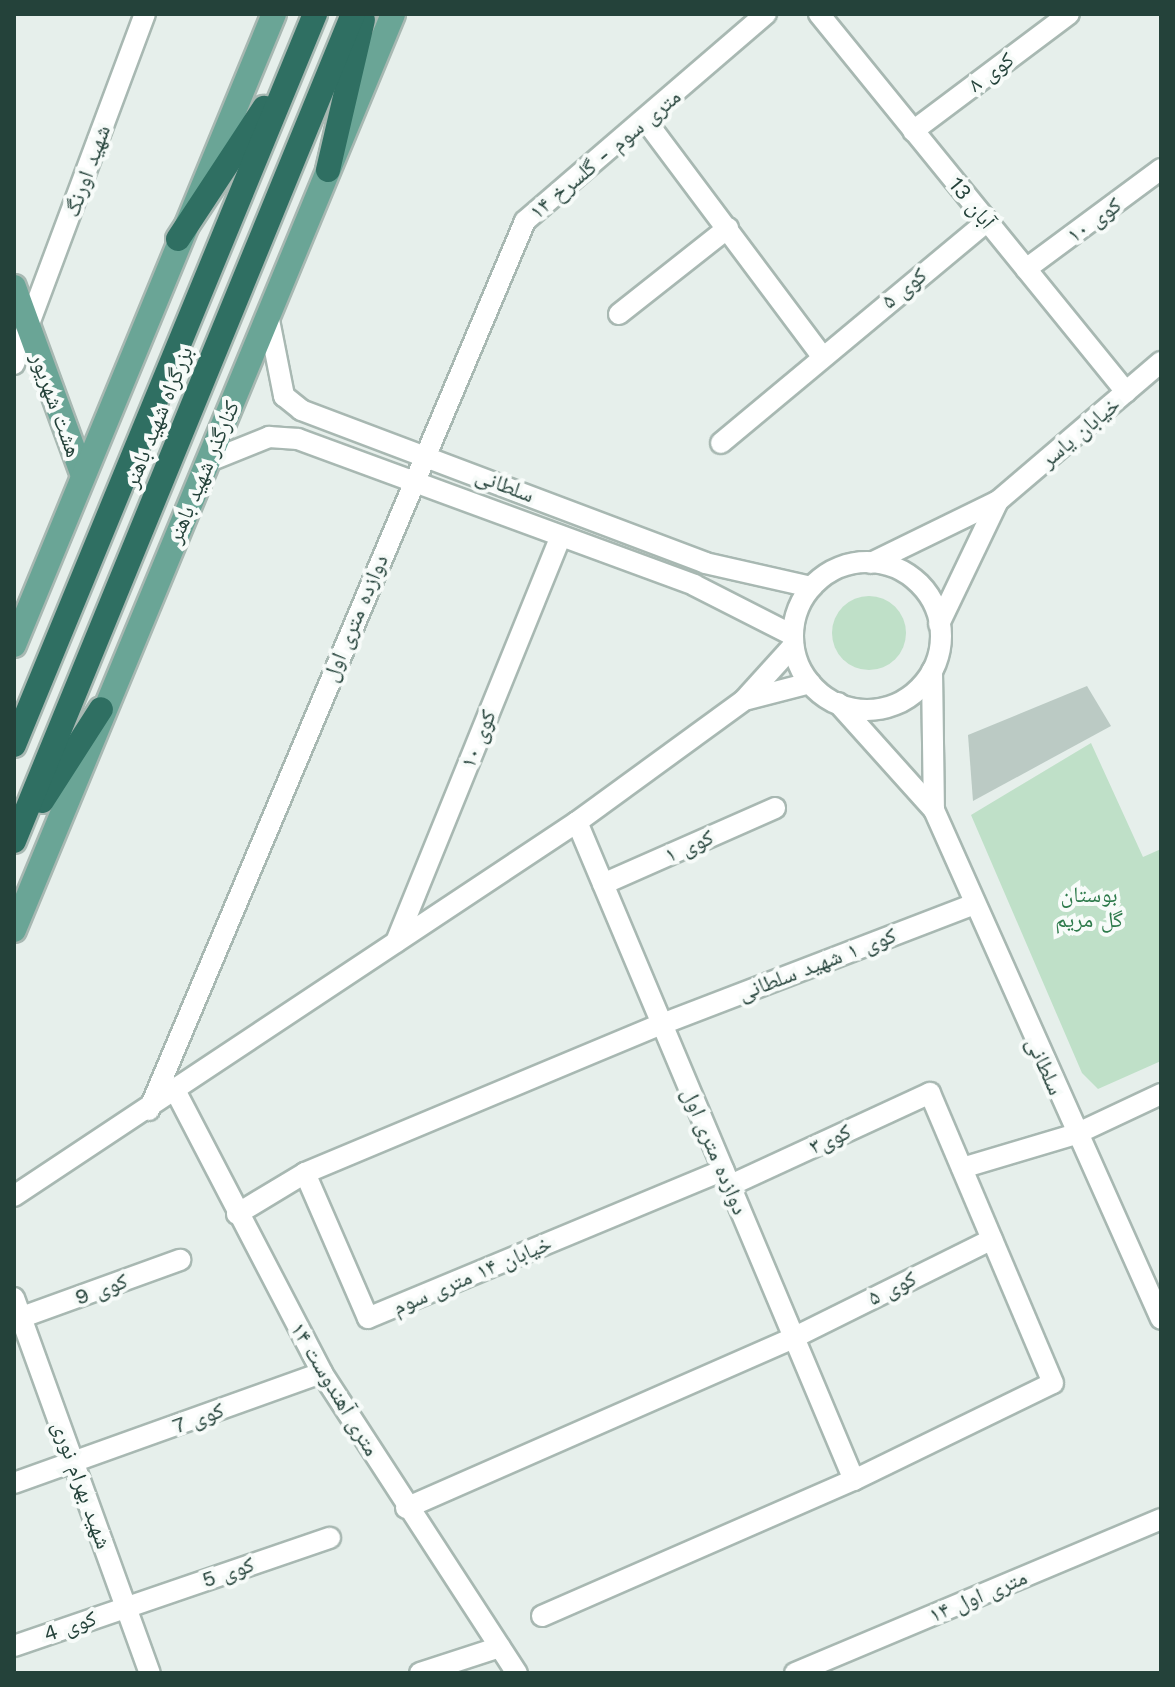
<!DOCTYPE html>
<meta charset="utf-8">
<style>
body{margin:0}
#map{position:relative;width:1175px;height:1687px;overflow:hidden;background:#e6efeb;font-family:"Work Sans","Noto Naskh Arabic",sans-serif}
div>[style]{position:absolute}
.green>*{inset:0;background:#bfe0c8}
.round{border-radius:50%}
.building>*{inset:0;background:#bbcac4}
.roads{filter:drop-shadow(2px 0 #a8b8b2) drop-shadow(-2px 0 #a8b8b2) drop-shadow(0 2px #a8b8b2) drop-shadow(0 -2px #a8b8b2)}
.minor>*{height:20px;margin:-10px;padding:0 10px;transform-origin:10px;border-radius:10px;background:#fff}
.minor>.ring{margin:-10px;padding:0;box-sizing:content-box;background:none;border:20px solid #fff;border-radius:50%}
.major>*{height:24px;margin:-12px;padding:0 12px;transform-origin:12px;border-radius:12px;background:#6aa596}
.highway>*{height:24px;margin:-12px;padding:0 12px;transform-origin:12px;border-radius:12px;background:#2f6f62}
span{translate:-50% -50%;white-space:nowrap;text-align:center;line-height:1.15;-webkit-text-stroke:8px #f7fbf9;paint-order:stroke}
.street-label{font-size:22px;color:#24423a}
.park-label{font-size:22px;color:#2d7a4b}
.frame{position:absolute;inset:0;border:16px solid #24423a;pointer-events:none}
</style>
<div id="map">
<div class="green">
<div class="round" style="left:832px;top:596px;width:74px;height:74px"></div>
<div style="clip-path:polygon(1091px 743px,1143px 857px,1161px 849px,1161px 1061px,1098px 1089px,1082px 1073px,971px 815px)"></div>
</div>
<div class="building">
<div style="clip-path:polygon(1087px 686px,1111px 726px,973px 801px,968px 735px)"></div>
</div>
<div class="roads">
<div class="minor">
<div style="left:819px;top:14px;width:487px;rotate:50.9deg"></div>
<div style="left:646px;top:121px;width:292px;rotate:53.2deg"></div>
<div style="left:913px;top:131px;width:195px;rotate:-36.9deg"></div>
<div style="left:1026px;top:269px;width:168px;rotate:-36.5deg"></div>
<div style="left:619px;top:314px;width:139px;rotate:-38.3deg"></div>
<div style="left:268px;top:315px;width:83px;rotate:78.8deg"></div>
<div style="left:284px;top:396px;width:22px;rotate:39deg"></div>
<div style="left:301px;top:410px;width:432px;rotate:20.7deg"></div>
<div style="left:705px;top:563px;width:109px;rotate:12.8deg"></div>
<div style="left:14px;top:364px;width:374px;rotate:-69.5deg"></div>
<div style="left:721px;top:443px;width:346px;rotate:-39.8deg"></div>
<div style="left:207px;top:462px;width:67px;rotate:-22deg"></div>
<div style="left:269px;top:437px;width:29px;rotate:4deg"></div>
<div style="left:298px;top:439px;width:422px;rotate:20.2deg"></div>
<div style="left:694px;top:585px;width:110px;rotate:27deg"></div>
<div class="ring" style="left:793px;top:562px;width:128px;height:128px"></div>
<div style="left:871px;top:563px;width:141px;rotate:-26deg"></div>
<div style="left:998px;top:501px;width:214px;rotate:-40.5deg"></div>
<div style="left:939px;top:624px;width:136px;rotate:-64.4deg"></div>
<div style="left:932px;top:671px;width:139px;rotate:89.2deg"></div>
<div style="left:748px;top:699px;width:64px;rotate:-14.5deg"></div>
<div style="left:838px;top:703px;width:144px;rotate:48.1deg"></div>
<div style="left:934px;top:810px;width:557px;rotate:65.96deg"></div>
<div style="left:577px;top:822px;width:714px;rotate:67.17deg"></div>
<div style="left:603px;top:884px;width:188px;rotate:-23.8deg"></div>
<div style="left:396px;top:942px;width:438px;rotate:-67.9deg"></div>
<div style="left:176px;top:1092px;width:317px;rotate:62.5deg"></div>
<div style="left:322px;top:1373px;width:358px;rotate:57deg"></div>
<div style="left:149px;top:1110px;width:965px;rotate:-67.07deg"></div>
<div style="left:525px;top:221px;width:318px;rotate:-40.7deg"></div>
<div style="left:962px;top:1168px;width:119px;rotate:-16.6deg"></div>
<div style="left:1076px;top:1134px;width:94px;rotate:-25.2deg"></div>
<div style="left:305px;top:1173px;width:158px;rotate:66.5deg"></div>
<div style="left:368px;top:1318px;width:385px;rotate:-22.6deg"></div>
<div style="left:14px;top:1196px;width:676px;rotate:-33.6deg"></div>
<div style="left:577px;top:822px;width:207px;rotate:-36.1deg"></div>
<div style="left:744px;top:700px;width:73px;rotate:-47.8deg"></div>
<div style="left:237px;top:1214px;width:79px;rotate:-31.1deg"></div>
<div style="left:305px;top:1173px;width:387px;rotate:-22.7deg"></div>
<div style="left:662px;top:1024px;width:332px;rotate:-21deg"></div>
<div style="left:14px;top:1298px;width:399px;rotate:70.1deg"></div>
<div style="left:14px;top:1320px;width:177px;rotate:-19.9deg"></div>
<div style="left:14px;top:1483px;width:327px;rotate:-19.7deg"></div>
<div style="left:406px;top:1508px;width:423px;rotate:-23.7deg"></div>
<div style="left:793px;top:1338px;width:222px;rotate:-26.4deg"></div>
<div style="left:542px;top:1616px;width:340px;rotate:-23.6deg"></div>
<div style="left:854px;top:1480px;width:221px;rotate:-26deg"></div>
<div style="left:1053px;top:1383px;width:315px;rotate:-113deg"></div>
<div style="left:930px;top:1093px;width:221px;rotate:155.2deg"></div>
<div style="left:14px;top:1646px;width:334px;rotate:-18.9deg"></div>
<div style="left:420px;top:1673px;width:84px;rotate:-18deg"></div>
<div style="left:795px;top:1673px;width:397px;rotate:-22.8deg"></div>
</div>
<div class="major">
<div style="left:14px;top:287px;width:201px;rotate:69.9deg"></div>
<div style="left:14px;top:645px;width:682px;rotate:-67.61deg"></div>
<div style="left:14px;top:930px;width:991px;rotate:-67.52deg"></div>
</div>
<div class="highway">
<div style="left:328px;top:170px;width:154px;rotate:-76.9deg"></div>
<div style="left:178px;top:239px;width:157px;rotate:-56.7deg"></div>
<div style="left:14px;top:745px;width:791px;rotate:-67.62deg"></div>
<div style="left:42px;top:801px;width:109px;rotate:-57.3deg"></div>
<div style="left:14px;top:841px;width:894px;rotate:-67.71deg"></div>
</div>
</div>
<div class="street-label">
<span style="left:991px;top:72px;rotate:-37deg">کوی ۸</span>
<span style="left:605px;top:154px;rotate:-40deg">۱۴ متری سوم - گلسرخ</span>
<span style="left:87px;top:171px;rotate:-70deg">شهید اورنگ</span>
<span style="left:972px;top:203px;rotate:51deg">13 آبان</span>
<span style="left:1094px;top:220px;rotate:-36deg">کوی ۱۰</span>
<span style="left:904px;top:288px;rotate:-39deg">کوی ۵</span>
<span style="left:56px;top:405px;rotate:70deg">هشت شهریور</span>
<span style="left:158px;top:417px;rotate:-68deg">بزرگراه شهید باهنر</span>
<span style="left:1080px;top:432px;rotate:-40deg">خیابان یاسر</span>
<span style="left:203px;top:472px;rotate:-67deg">کنارگذر شهید باهنر</span>
<span style="left:505px;top:485px;rotate:21deg">سلطانی</span>
<span style="left:355px;top:618px;rotate:-67deg">دوازده متری اول</span>
<span style="left:478px;top:739px;rotate:-68deg">کوی ۱۰</span>
<span style="left:689px;top:846px;rotate:-24deg">کوی ۱</span>
<span style="left:817px;top:964px;rotate:-21deg">کوی ۱ شهید سلطانی</span>
<span style="left:1045px;top:1066px;rotate:66deg">سلطانی</span>
<span style="left:830px;top:1139px;rotate:-25deg">کوی۳</span>
<span style="left:715px;top:1151px;rotate:67deg">دوازده متری اول</span>
<span style="left:472px;top:1275px;rotate:-23deg">خیابان ۱۴ متری سوم</span>
<span style="left:892px;top:1288px;rotate:-26deg">کوی ۵</span>
<span style="left:101px;top:1289px;rotate:-20deg">کوی 9</span>
<span style="left:335px;top:1389px;rotate:59deg">۱۴ متری آهندوست</span>
<span style="left:198px;top:1418px;rotate:-20deg">کوی 7</span>
<span style="left:82px;top:1485px;rotate:70deg">شهید بهرام نوری</span>
<span style="left:228px;top:1572px;rotate:-19deg">کوی 5</span>
<span style="left:978px;top:1596px;rotate:-23deg">۱۴ متری اول</span>
<span style="left:70px;top:1626px;rotate:-19deg">کوی 4</span>
</div>
<div class="park-label">
<span style="left:1089px;top:907px">بوستان<br>گل مریم</span>
</div>
<div class="frame"></div>
</div>
